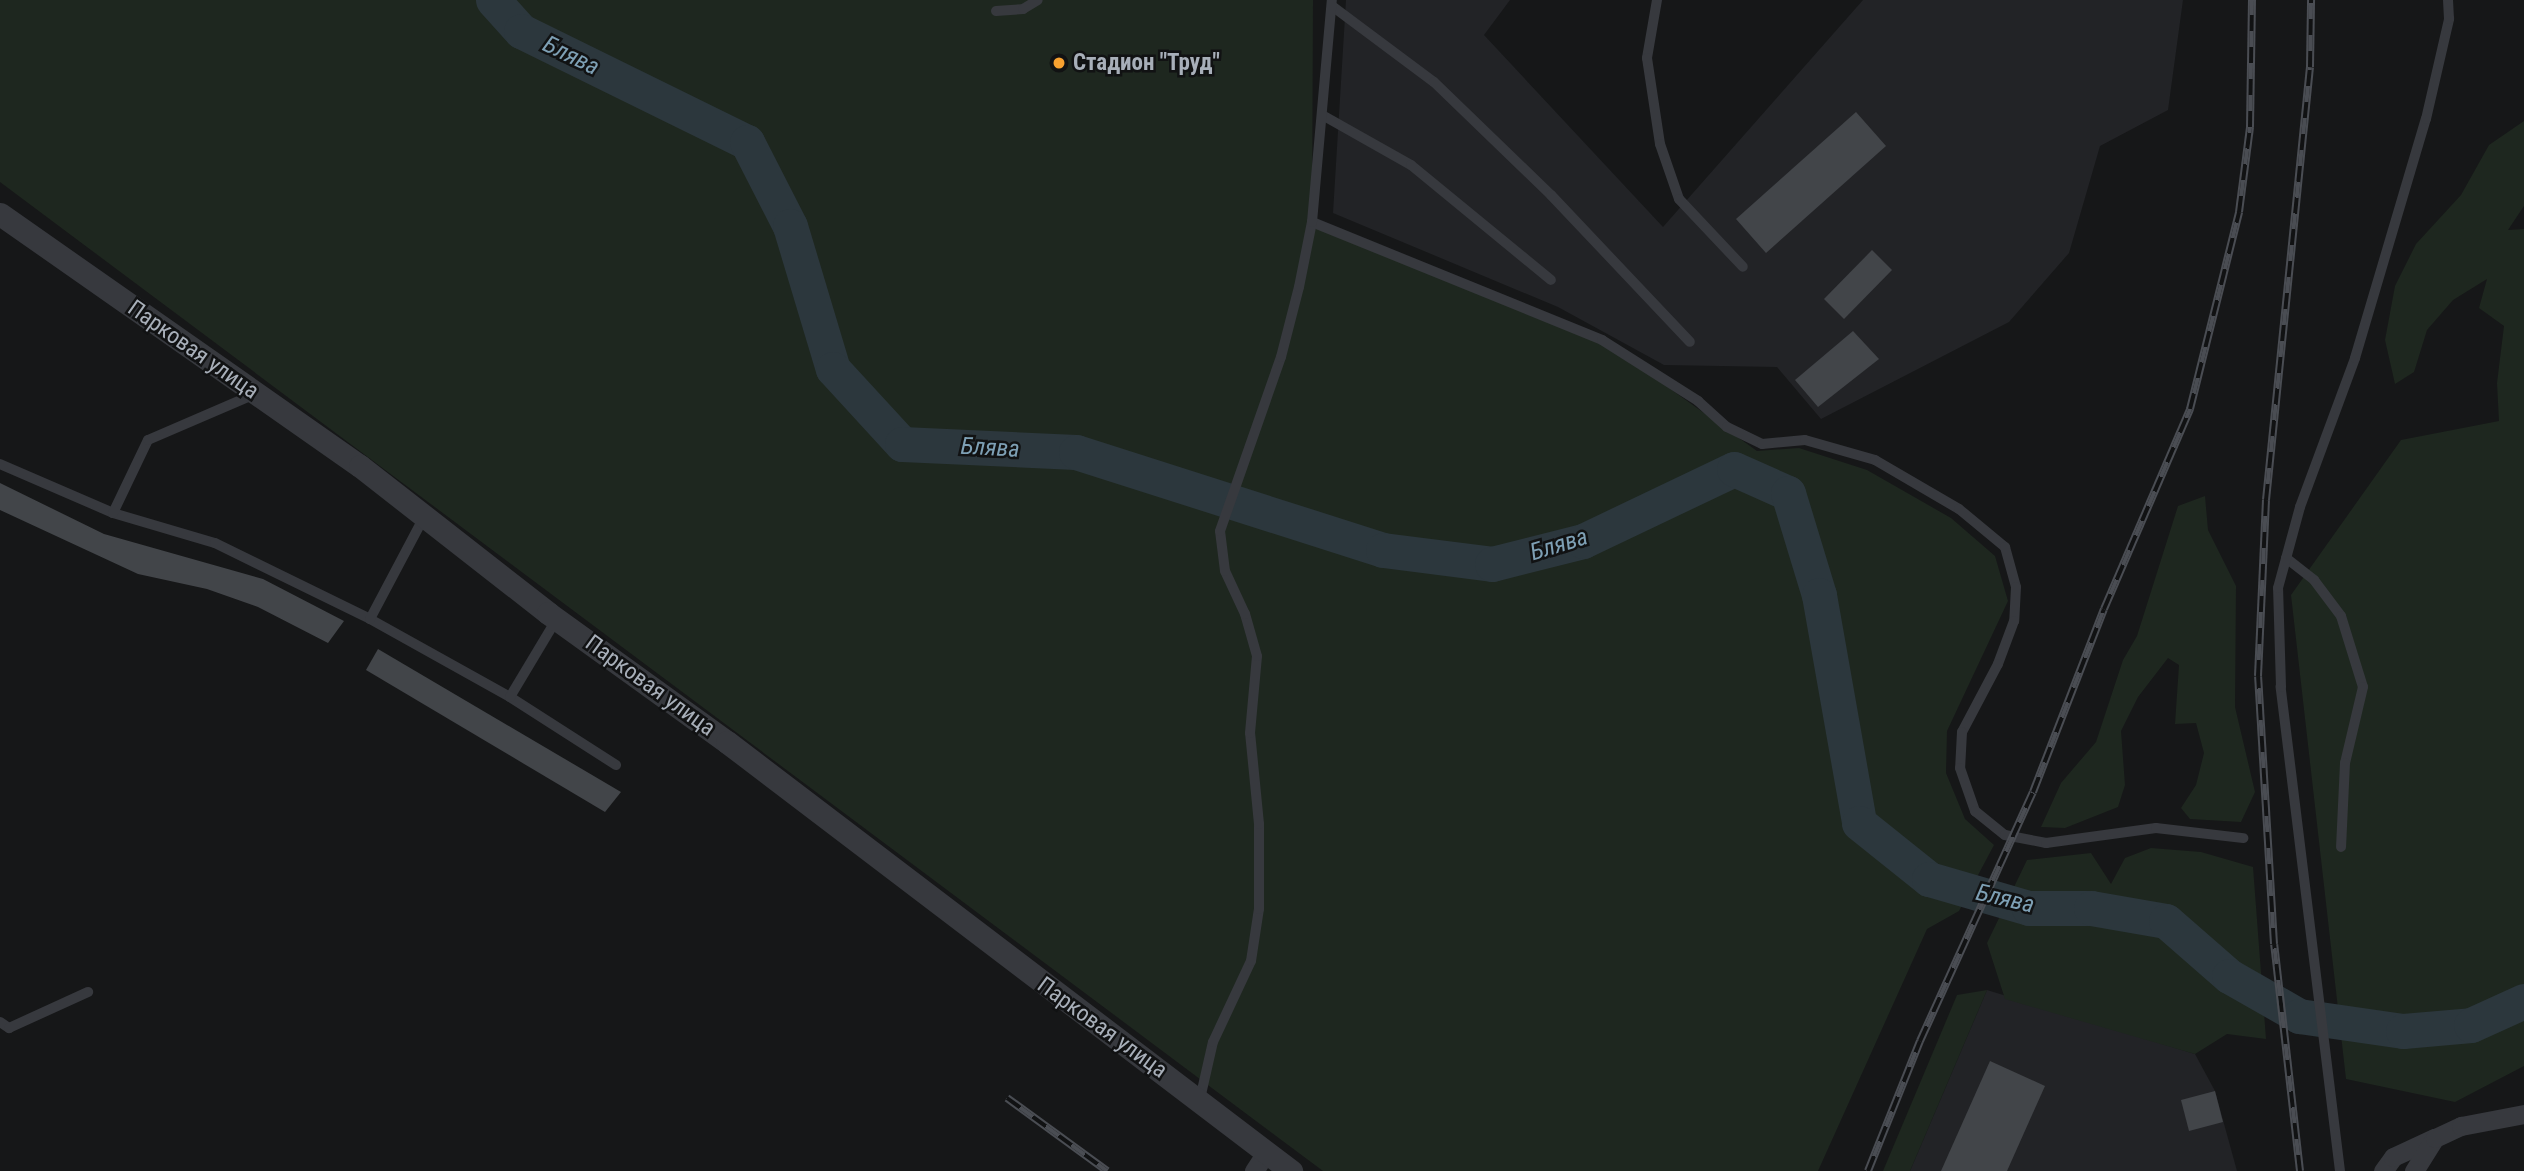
<!DOCTYPE html>
<meta charset="utf-8">
<style>
body{margin:0}
#map{position:relative;width:2524px;height:1171px;overflow:hidden;background:#161718;font-family:"Roboto Condensed",sans-serif}
div>[style]{position:absolute}
.built>*{inset:0;background:#222326}
.green>*{inset:0;background:#1e271f}
.river>*{height:35px;margin:-17.5px;padding:0 17.5px;transform-origin:17.5px;border-radius:17.5px;background:#2c373d}
.building>*{inset:0;background:#424549}
.service>*{height:10px;margin:-5px;padding:0 5px;transform-origin:5px;border-radius:5px;background:#37393e}
.minor>*{height:19px;margin:-9.5px;padding:0 9.5px;transform-origin:9.5px;border-radius:9.5px;background:#37393e}
.tertiary>*{height:23px;margin:-11.5px;padding:0 11.5px;transform-origin:11.5px;border-radius:11.5px;background:#37393e}
.rail>*{height:8px;margin-top:-4px;transform-origin:0;background:repeating-linear-gradient(90deg,#111213 0 16px,#4a4d53 0 32px);box-sizing:border-box;border-block:2px solid #4a4d53}
.dots>*{width:19px;height:19px;translate:-50% -50%;box-sizing:border-box;border:4px solid #111213;border-radius:50%}
span{translate:-50% -50%;white-space:nowrap;text-align:center;line-height:1.15;-webkit-text-stroke:5px #111213;paint-order:stroke}
.poi-label{font-size:23px;color:#a8afb9;font-weight:700}
.left{translate:0 -50%;text-align:left}
.street-label{font-size:23px;color:#a8afb9}
.water-label{font-size:24px;color:#7ea0b5;font-style:italic}
</style>
<div id="map">
<div class="built">
<div style="clip-path:polygon(1346px 0,1510px 0,1484px 35px,1663px 227px,1863px 0,2183px 0,2168px 110px,2100px 146px,2069px 253px,2009px 322px,1821px 419px,1777px 367px,1664px 365px,1558px 307px,1333px 213px)"></div>
<div style="clip-path:polygon(1987px 990px,2195px 1054px,2215px 1091px,2237px 1171px,1910px 1171px)"></div>
</div>
<div class="green">
<div style="clip-path:polygon(0 0,1313px 0,1312px 222px,1602px 340px,1757px 451px,1799px 448px,1867px 470px,1951px 518px,1995px 556px,2008px 601px,1947px 731px,1946px 773px,1965px 819px,1994px 845px,1959px 911px,1927px 929px,1818px 1171px,1323px 1171px,0 182px)"></div>
<div style="clip-path:polygon(2524px 121px,2524px 206px,2508px 230px,2524px 229px,2524px 1066px,2455px 1102px,2346px 1079px,2291px 595px,2401px 440px,2499px 421px,2497px 383px,2504px 326px,2479px 308px,2487px 279px,2453px 300px,2427px 330px,2414px 372px,2395px 384px,2385px 340px,2395px 286px,2416px 244px,2461px 195px,2489px 145px)"></div>
<div style="clip-path:polygon(2205px 496px,2208px 530px,2236px 586px,2235px 707px,2255px 792px,2241px 822px,2190px 819px,2181px 808px,2196px 785px,2204px 753px,2196px 723px,2175px 724px,2179px 665px,2168px 658px,2138px 697px,2121px 731px,2125px 785px,2118px 807px,2065px 828px,2041px 827px,2061px 783px,2096px 742px,2123px 660px,2137px 636px,2178px 506px)"></div>
<div style="clip-path:polygon(2151px 848px,2201px 852px,2253px 867px,2266px 1039px,2227px 1034px,2195px 1054px,2005px 999px,1987px 943px,2027px 860px,2091px 853px,2111px 884px,2125px 858px)"></div>
<div style="clip-path:polygon(1987px 990px,1910px 1171px,1883px 1171px,1957px 995px)"></div>
</div>
<div class="river">
<div style="left:493px;top:0;width:42px;rotate:47.9deg"></div>
<div style="left:521px;top:31px;width:252px;rotate:26.2deg"></div>
<div style="left:747px;top:142px;width:94px;rotate:62.9deg"></div>
<div style="left:790px;top:226px;width:149px;rotate:73.3deg"></div>
<div style="left:833px;top:369px;width:102px;rotate:47.4deg"></div>
<div style="left:902px;top:444px;width:174px;rotate:2.6deg"></div>
<div style="left:1076px;top:452px;width:322px;rotate:17.7deg"></div>
<div style="left:1383px;top:550px;width:110px;rotate:7.3deg"></div>
<div style="left:1492px;top:564px;width:94px;rotate:-14.2deg"></div>
<div style="left:1583px;top:541px;width:167px;rotate:-25.5deg"></div>
<div style="left:1734px;top:469px;width:59px;rotate:24deg"></div>
<div style="left:1788px;top:493px;width:107px;rotate:73.1deg"></div>
<div style="left:1819px;top:595px;width:231px;rotate:80deg"></div>
<div style="left:1859px;top:823px;width:90px;rotate:38.7deg"></div>
<div style="left:1929px;top:879px;width:104px;rotate:16.2deg"></div>
<div style="left:2029px;top:908px;width:62px"></div>
<div style="left:2091px;top:908px;width:76px;rotate:9.8deg"></div>
<div style="left:2166px;top:921px;width:84px;rotate:41.1deg"></div>
<div style="left:2229px;top:976px;width:81px;rotate:29.7deg"></div>
<div style="left:2299px;top:1016px;width:105px;rotate:8.2deg"></div>
<div style="left:2403px;top:1031px;width:68px;rotate:-5deg"></div>
<div style="left:2471px;top:1025px;width:58px;rotate:-24.4deg"></div>
</div>
<div class="building">
<div style="clip-path:polygon(1856px 112px,1886px 146px,1766px 253px,1736px 219px)"></div>
<div style="clip-path:polygon(1872px 250px,1892px 270px,1844px 319px,1824px 299px)"></div>
<div style="clip-path:polygon(1853px 331px,1879px 359px,1818px 407px,1795px 380px)"></div>
<div style="clip-path:polygon(0 483px,104px 534px,263px 579px,344px 621px,328px 643px,258px 607px,207px 589px,138px 574px,0 510px)"></div>
<div style="clip-path:polygon(378px 649px,621px 792px,605px 812px,366px 670px)"></div>
<div style="clip-path:polygon(1990px 1061px,2045px 1086px,2007px 1171px,1941px 1171px)"></div>
<div style="clip-path:polygon(2215px 1091px,2223px 1122px,2189px 1131px,2181px 1100px)"></div>
</div>
<div class="service">
<div style="left:1657px;top:0;width:59px;rotate:99.8deg"></div>
<div style="left:1647px;top:58px;width:87px;rotate:81.4deg"></div>
<div style="left:1660px;top:144px;width:58px;rotate:70.9deg"></div>
<div style="left:1679px;top:199px;width:93px;rotate:46.7deg"></div>
<div style="left:1332px;top:6px;width:127px;rotate:36.7deg"></div>
<div style="left:1434px;top:82px;width:163px;rotate:44deg"></div>
<div style="left:1551px;top:195px;width:202px;rotate:46.6deg"></div>
<div style="left:996px;top:11px;width:27px;rotate:-4deg"></div>
<div style="left:1023px;top:9px;width:17px;rotate:-31deg"></div>
<div style="left:1324px;top:116px;width:100px;rotate:29.4deg"></div>
<div style="left:1411px;top:165px;width:181px;rotate:39.4deg"></div>
<div style="left:1312px;top:222px;width:313px;rotate:22.1deg"></div>
<div style="left:1602px;top:340px;width:114px;rotate:32.4deg"></div>
<div style="left:1698px;top:401px;width:39px;rotate:42deg"></div>
<div style="left:1727px;top:427px;width:39px;rotate:26deg"></div>
<div style="left:1762px;top:444px;width:43px;rotate:-5.3deg"></div>
<div style="left:1805px;top:440px;width:73px;rotate:15.9deg"></div>
<div style="left:1875px;top:460px;width:97px;rotate:30.3deg"></div>
<div style="left:1959px;top:509px;width:60px;rotate:39.6deg"></div>
<div style="left:2005px;top:547px;width:41px;rotate:74.6deg"></div>
<div style="left:2016px;top:587px;width:34px;rotate:93deg"></div>
<div style="left:2014px;top:621px;width:46px;rotate:110.4deg"></div>
<div style="left:1998px;top:664px;width:77px;rotate:117.9deg"></div>
<div style="left:1962px;top:732px;width:36px;rotate:93deg"></div>
<div style="left:1960px;top:768px;width:46px;rotate:70.8deg"></div>
<div style="left:1975px;top:811px;width:38px;rotate:39deg"></div>
<div style="left:2005px;top:835px;width:42px;rotate:11deg"></div>
<div style="left:2046px;top:843px;width:111px;rotate:-7.8deg"></div>
<div style="left:2156px;top:828px;width:88px;rotate:6.6deg"></div>
<div style="left:0;top:464px;width:123px;rotate:23.4deg"></div>
<div style="left:113px;top:513px;width:106px;rotate:16.4deg"></div>
<div style="left:215px;top:543px;width:173px;rotate:26.1deg"></div>
<div style="left:370px;top:619px;width:160px;rotate:29.1deg"></div>
<div style="left:510px;top:697px;width:126px;rotate:32.7deg"></div>
<div style="left:113px;top:513px;width:81px;rotate:-64.4deg"></div>
<div style="left:148px;top:440px;width:116px;rotate:-23.3deg"></div>
<div style="left:2286px;top:558px;width:36px;rotate:38deg"></div>
<div style="left:2314px;top:580px;width:45px;rotate:53.1deg"></div>
<div style="left:2341px;top:616px;width:74px;rotate:72.8deg"></div>
<div style="left:2363px;top:687px;width:78px;rotate:103.3deg"></div>
<div style="left:2345px;top:763px;width:84px;rotate:92.7deg"></div>
<div style="left:370px;top:619px;width:115px;rotate:-62.1deg"></div>
<div style="left:510px;top:697px;width:90px;rotate:-59.1deg"></div>
<div style="left:0;top:1022px;width:11px;rotate:34deg"></div>
<div style="left:9px;top:1028px;width:87px;rotate:-24.5deg"></div>
<div style="left:1200px;top:1099px;width:58px;rotate:-77.2deg"></div>
<div style="left:1213px;top:1042px;width:89px;rotate:-64.9deg"></div>
<div style="left:1251px;top:961px;width:53px;rotate:-81.3deg"></div>
<div style="left:1259px;top:909px;width:85px;rotate:-90deg"></div>
<div style="left:1259px;top:824px;width:91px;rotate:-95.6deg"></div>
<div style="left:1250px;top:733px;width:77px;rotate:-84.8deg"></div>
<div style="left:1257px;top:656px;width:44px;rotate:-105.9deg"></div>
<div style="left:1245px;top:614px;width:47px;rotate:-114.9deg"></div>
<div style="left:1225px;top:571px;width:40px;rotate:-97.1deg"></div>
<div style="left:1220px;top:531px;width:184px;rotate:-70.7deg"></div>
<div style="left:1281px;top:357px;width:72px;rotate:-75.6deg"></div>
<div style="left:1299px;top:287px;width:66px;rotate:-78.7deg"></div>
<div style="left:1312px;top:222px;width:223px;rotate:-84.9deg"></div>
<div style="left:2340px;top:1171px;width:488px;rotate:-97deg"></div>
<div style="left:2281px;top:687px;width:99px;rotate:-91.7deg"></div>
<div style="left:2278px;top:588px;width:84px;rotate:-74.8deg"></div>
<div style="left:2300px;top:507px;width:159px;rotate:-69.7deg"></div>
<div style="left:2355px;top:358px;width:249px;rotate:-73.5deg"></div>
<div style="left:2426px;top:119px;width:103px;rotate:-77deg"></div>
<div style="left:2449px;top:19px;width:19px;rotate:-93deg"></div>
</div>
<div class="minor">
<div style="left:1254px;top:1171px;width:24px;rotate:-57deg"></div>
<div style="left:2383px;top:1171px;width:17px;rotate:-54deg"></div>
<div style="left:2393px;top:1157px;width:45px;rotate:-24.9deg"></div>
<div style="left:2414px;top:1171px;width:39px;rotate:-58deg"></div>
<div style="left:2435px;top:1138px;width:29px;rotate:-25deg"></div>
<div style="left:2461px;top:1126px;width:64px;rotate:-10.8deg"></div>
</div>
<div class="tertiary">
<div style="left:0;top:214px;width:439px;rotate:35deg"></div>
<div style="left:360px;top:466px;width:239px;rotate:38deg"></div>
<div style="left:548px;top:613px;width:221px;rotate:35.8deg"></div>
<div style="left:727px;top:742px;width:709px;rotate:37.26deg"></div>
</div>
<div class="rail">
<div style="left:1007px;top:1098px;width:124px;rotate:36.1deg"></div>
<div style="left:1868px;top:1171px;width:140px;rotate:-68.2deg"></div>
<div style="left:1920px;top:1041px;width:273px;rotate:-65.6deg"></div>
<div style="left:2033px;top:792px;width:196px;rotate:-68.8deg"></div>
<div style="left:2104px;top:609px;width:218px;rotate:-66.7deg"></div>
<div style="left:2190px;top:409px;width:203px;rotate:-76deg"></div>
<div style="left:2239px;top:212px;width:86px;rotate:-82.6deg"></div>
<div style="left:2250px;top:127px;width:127px;rotate:-89.1deg"></div>
<div style="left:2300px;top:1171px;width:228px;rotate:-96.5deg"></div>
<div style="left:2274px;top:944px;width:268px;rotate:-93.4deg"></div>
<div style="left:2258px;top:676px;width:176px;rotate:-87.4deg"></div>
<div style="left:2266px;top:500px;width:435px;rotate:-84.2deg"></div>
<div style="left:2310px;top:67px;width:67px;rotate:-89.1deg"></div>
</div>
<div class="dots">
<div style="left:1059px;top:63px;background:#f7a130"></div>
</div>
<div class="poi-label">
<span class="left" style="left:1073px;top:63px">Стадион "Труд"</span>
</div>
<div class="street-label">
<span style="left:193px;top:350px;rotate:35deg">Парковая улица</span>
<span style="left:650px;top:686px;rotate:36deg">Парковая улица</span>
<span style="left:1102px;top:1028px;rotate:36deg">Парковая улица</span>
</div>
<div class="water-label">
<span style="left:571px;top:56px;rotate:26deg">Блява</span>
<span style="left:990px;top:448px;rotate:3deg">Блява</span>
<span style="left:1559px;top:545px;rotate:-17deg">Блява</span>
<span style="left:2005px;top:899px;rotate:13deg">Блява</span>
</div>
</div>
